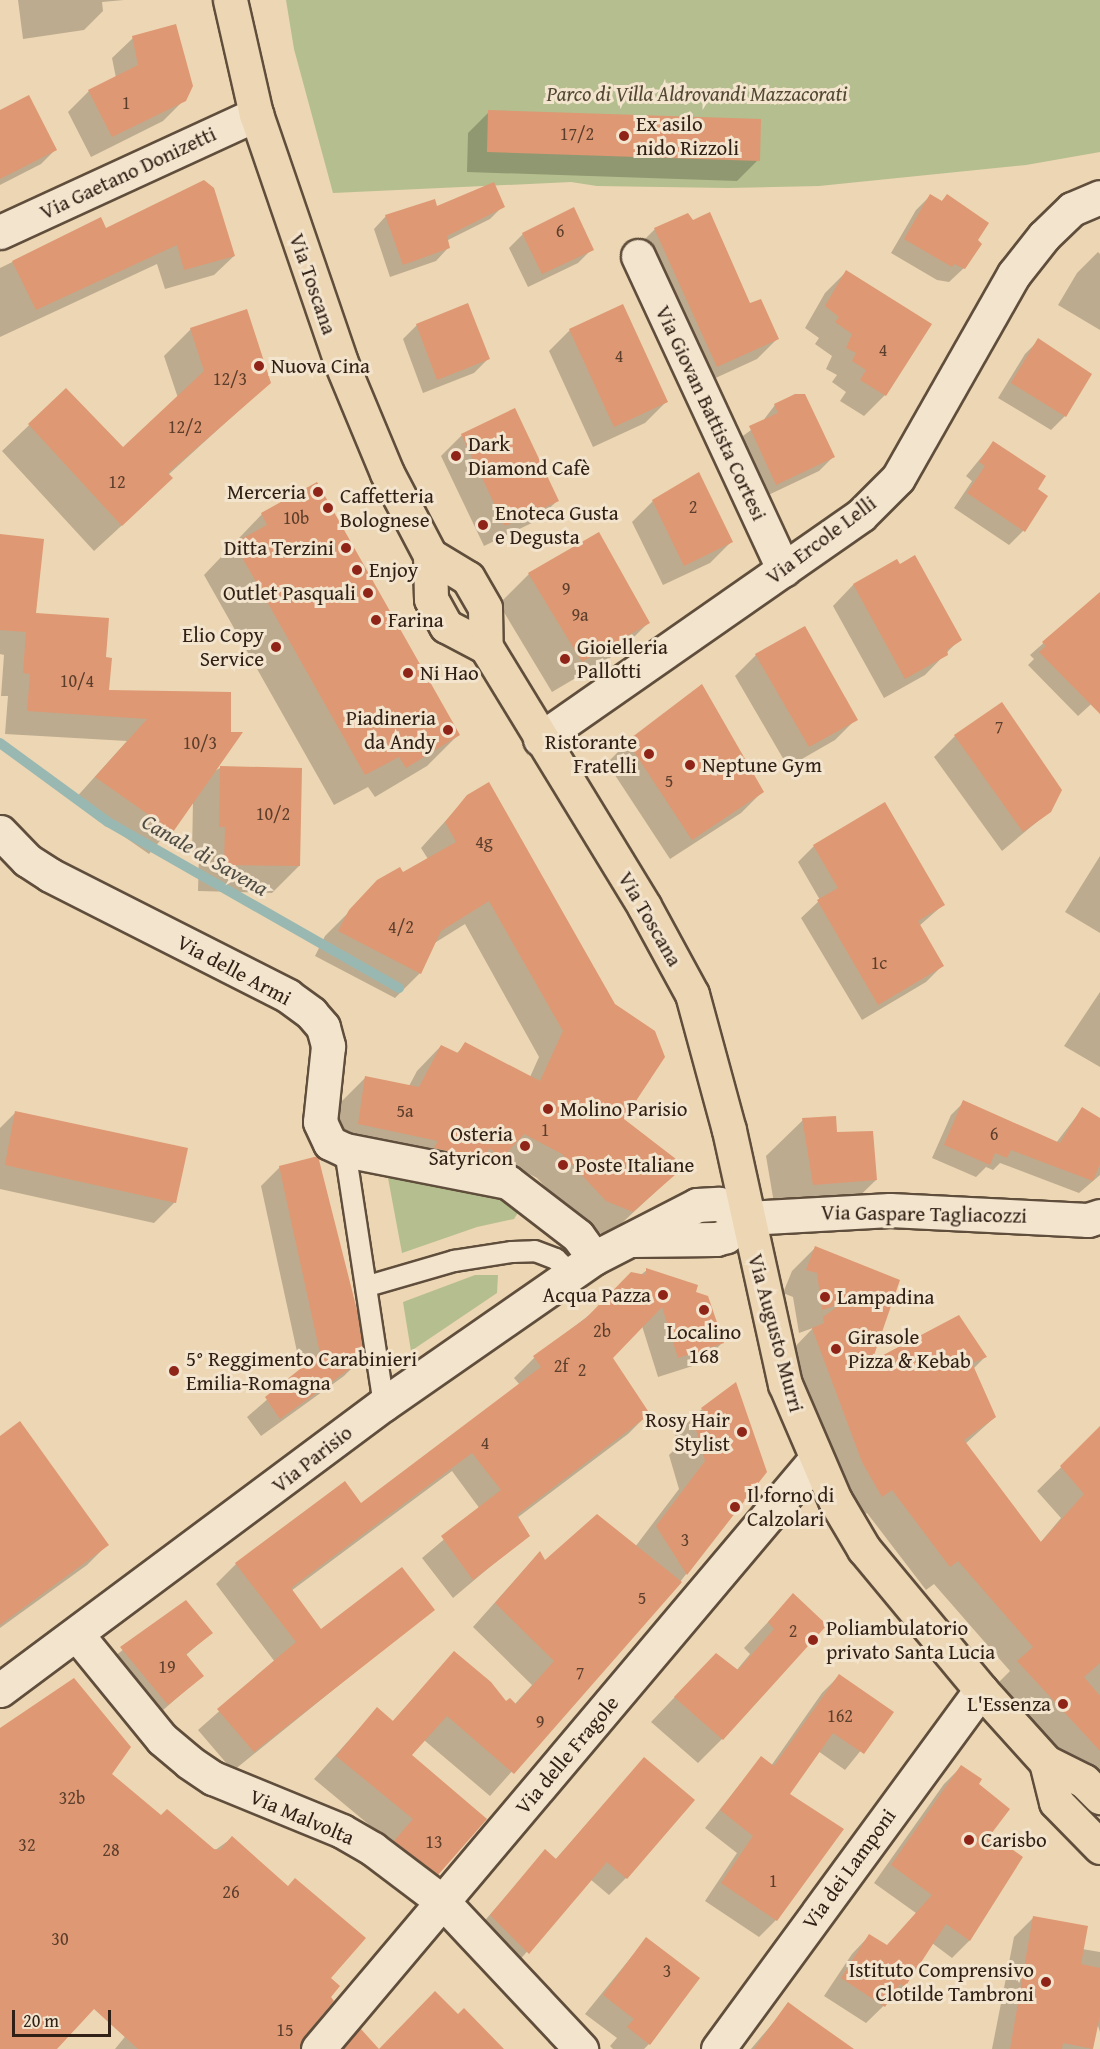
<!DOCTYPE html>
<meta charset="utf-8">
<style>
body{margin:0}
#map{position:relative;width:1100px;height:2049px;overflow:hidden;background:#edd6b3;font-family:"Gentium Book Plus",serif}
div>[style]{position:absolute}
.green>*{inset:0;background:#b5be8e}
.shadow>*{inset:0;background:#0003}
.stream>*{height:10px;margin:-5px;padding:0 5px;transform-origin:5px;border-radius:5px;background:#9ab8b2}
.building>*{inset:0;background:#de9873}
.roads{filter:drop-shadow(2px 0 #604e3c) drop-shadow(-2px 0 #604e3c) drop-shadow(0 2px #604e3c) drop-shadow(0 -2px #604e3c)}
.service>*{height:20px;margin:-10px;padding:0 10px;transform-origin:10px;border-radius:10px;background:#f3e4ce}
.minor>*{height:33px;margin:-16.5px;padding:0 16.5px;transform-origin:16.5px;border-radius:16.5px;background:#f3e4ce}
.tertiary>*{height:33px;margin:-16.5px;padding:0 16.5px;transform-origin:16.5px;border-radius:16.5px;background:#f3e4ce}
.primary>*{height:33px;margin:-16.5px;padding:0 16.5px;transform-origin:16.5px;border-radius:16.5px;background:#edd6b3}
.dots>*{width:16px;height:16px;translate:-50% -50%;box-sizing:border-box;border:3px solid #f3e4ce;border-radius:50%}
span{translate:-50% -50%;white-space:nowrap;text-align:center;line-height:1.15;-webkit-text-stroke:6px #f3e4ce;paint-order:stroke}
.number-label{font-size:18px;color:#5c3e2c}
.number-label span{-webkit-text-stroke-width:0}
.park-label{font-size:21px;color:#524833;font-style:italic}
.poi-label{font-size:21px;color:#312015}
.left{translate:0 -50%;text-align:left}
.right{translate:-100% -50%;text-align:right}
.street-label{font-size:21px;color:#312015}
.water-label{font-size:22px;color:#504e44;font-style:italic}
.scale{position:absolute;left:12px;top:2010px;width:99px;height:27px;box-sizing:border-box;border:3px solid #312015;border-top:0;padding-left:8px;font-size:18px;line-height:21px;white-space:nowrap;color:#312015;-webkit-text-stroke:4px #f3e4ce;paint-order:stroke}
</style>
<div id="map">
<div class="green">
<div style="clip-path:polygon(286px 0,1100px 0,1100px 152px,1026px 165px,819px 186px,728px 188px,597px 186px,571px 182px,333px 193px,294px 49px)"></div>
<div style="clip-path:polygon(388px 1178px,506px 1196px,518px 1202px,519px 1211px,514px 1219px,477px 1227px,402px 1253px)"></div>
<div style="clip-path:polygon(475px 1275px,498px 1275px,497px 1293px,411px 1351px,403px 1302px)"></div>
</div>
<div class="shadow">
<div style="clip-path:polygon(18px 0,124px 0,102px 2px,103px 11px,84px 30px,23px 39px)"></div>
<div style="clip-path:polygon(133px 38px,184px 100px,163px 121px,91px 157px,68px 112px,89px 91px,116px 78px,112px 58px)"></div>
<div style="clip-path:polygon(0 112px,55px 150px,41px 164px,0 185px)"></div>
<div style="clip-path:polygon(489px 112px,758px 160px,737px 181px,467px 172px,468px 133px)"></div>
<div style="clip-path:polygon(930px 196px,941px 202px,947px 196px,976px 241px,964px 268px,949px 282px,937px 280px,891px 253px,916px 210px)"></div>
<div style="clip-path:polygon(503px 206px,490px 219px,446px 241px,448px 248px,436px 261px,390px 277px,374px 229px,386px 216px,436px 208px)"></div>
<div style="clip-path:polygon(101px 219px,106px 230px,234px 256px,214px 275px,165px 289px,157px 264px,0 337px,0 268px)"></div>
<div style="clip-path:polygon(655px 229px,750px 305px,778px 338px,757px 359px,696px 387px,634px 250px)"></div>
<div style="clip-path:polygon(523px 234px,592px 249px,578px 263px,528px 287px,509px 248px)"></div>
<div style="clip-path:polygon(1098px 252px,1100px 254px,1100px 330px,1058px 305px,1077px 273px)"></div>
<div style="clip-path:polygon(846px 272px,885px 395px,864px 416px,840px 401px,846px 392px,832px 382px,837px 375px,826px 369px,832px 356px,815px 344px,819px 338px,805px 328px,825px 293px)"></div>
<div style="clip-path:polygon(417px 325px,488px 359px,474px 373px,423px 393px,403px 339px)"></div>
<div style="clip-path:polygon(191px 329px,270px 382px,168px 475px,144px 505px,94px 551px,2px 451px,66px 390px,123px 450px,178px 398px,164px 356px)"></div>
<div style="clip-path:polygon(570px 330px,666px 402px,645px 423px,593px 447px,549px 351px)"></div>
<div style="clip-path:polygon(1039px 340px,1065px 416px,1051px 430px,998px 398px,1025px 354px)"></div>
<div style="clip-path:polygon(775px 405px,833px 457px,819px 471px,762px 498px,736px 441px,762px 422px)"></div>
<div style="clip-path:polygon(462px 435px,557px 501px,536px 521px,484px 546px,441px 456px)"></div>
<div style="clip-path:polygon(993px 443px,1036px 489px,1023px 531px,1009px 545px,954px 508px,972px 481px,966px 476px)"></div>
<div style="clip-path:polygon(653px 501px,731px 542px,710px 563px,663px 585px,632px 522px)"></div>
<div style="clip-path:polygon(262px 514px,458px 735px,427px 766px,375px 797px,368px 787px,334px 805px,204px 575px)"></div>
<div style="clip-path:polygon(0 536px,34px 614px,105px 658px,108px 691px,230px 694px,213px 772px,220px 768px,299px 866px,272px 893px,198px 891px,199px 854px,192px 853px,193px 801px,149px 854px,73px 801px,127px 741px,5px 734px,8px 696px,1px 696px,4px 655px,0 654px)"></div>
<div style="clip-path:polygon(897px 561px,960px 639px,925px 675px,884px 698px,833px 606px,853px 585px)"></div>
<div style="clip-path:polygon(529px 574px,648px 623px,618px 653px,552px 692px,499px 604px)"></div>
<div style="clip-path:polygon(1091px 601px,1100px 614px,1100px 696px,1078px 716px,1028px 665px,1034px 659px,1030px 655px)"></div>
<div style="clip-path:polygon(756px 655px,856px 719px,835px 740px,788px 767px,735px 676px)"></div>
<div style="clip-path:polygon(955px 736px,1050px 811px,1002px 851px,934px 757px)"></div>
<div style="clip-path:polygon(628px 742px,762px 792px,741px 813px,670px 859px,607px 763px)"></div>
<div style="clip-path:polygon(468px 796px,622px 1120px,683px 1166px,608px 1236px,581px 1225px,537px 1178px,499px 1158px,476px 1181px,334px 1148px,341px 1102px,365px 1078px,409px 1086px,417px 1071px,441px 1046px,456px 1054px,466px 1044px,530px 1077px,539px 1057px,465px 924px,433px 944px,420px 973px,395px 998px,315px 956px,325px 936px,360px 901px,428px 859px,421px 848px)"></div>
<div style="clip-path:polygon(814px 846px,943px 905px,919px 926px,942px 966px,926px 982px,862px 1020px,801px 918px,820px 900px,798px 862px)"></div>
<div style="clip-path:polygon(1100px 856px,1100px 933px,1065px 912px)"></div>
<div style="clip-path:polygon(1100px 992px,1100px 1067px,1064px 1046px)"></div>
<div style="clip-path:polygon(964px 1102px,1056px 1143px,1082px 1109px,1100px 1120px,1100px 1175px,1079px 1193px,1000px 1163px,993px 1170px,986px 1167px,976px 1177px,932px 1158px,951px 1115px)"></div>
<div style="clip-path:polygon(15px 1113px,175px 1202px,154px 1223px,0 1189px,0 1128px)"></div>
<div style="clip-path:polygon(803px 1120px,836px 1133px,876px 1180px,839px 1216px,777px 1221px,766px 1156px)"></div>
<div style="clip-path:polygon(280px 1167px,363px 1357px,344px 1376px,261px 1436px,247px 1417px,301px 1370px,261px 1186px)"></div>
<div style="clip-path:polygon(816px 1247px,869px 1364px,985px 1357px,973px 1369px,995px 1417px,965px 1444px,1040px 1543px,1061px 1518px,1037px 1491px,1100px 1429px,1100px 1801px,995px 1686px,1010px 1671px,934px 1584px,926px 1590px,867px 1513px,858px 1519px,789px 1353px,813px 1328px,799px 1333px,793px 1297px,783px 1293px,792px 1271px)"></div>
<div style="clip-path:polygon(647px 1270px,694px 1293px,722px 1343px,702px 1363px,658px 1377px,642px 1326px,611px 1358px,648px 1414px,628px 1434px,517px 1518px,528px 1535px,453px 1598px,422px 1558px,480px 1509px,452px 1471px,291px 1591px,321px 1631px,433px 1609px,233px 1771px,198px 1730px,275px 1662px,216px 1584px,236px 1564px,361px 1505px,520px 1385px,514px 1378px,534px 1358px)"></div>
<div style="clip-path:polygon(702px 1409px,765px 1472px,680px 1582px,490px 1796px,424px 1740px,410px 1755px,437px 1874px,414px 1897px,391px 1843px,314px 1779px,377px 1709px,392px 1722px,454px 1653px,505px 1703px,515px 1704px,532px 1685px,473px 1627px,539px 1553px,545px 1563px,635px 1547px,679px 1489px,669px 1455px,681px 1443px,675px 1435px)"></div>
<div style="clip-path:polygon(0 1438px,107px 1545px,87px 1565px,0 1628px)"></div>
<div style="clip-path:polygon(793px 1595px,722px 1739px,698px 1763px,651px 1722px,692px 1679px,736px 1671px,750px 1654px,744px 1648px)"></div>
<div style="clip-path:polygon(186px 1602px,211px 1633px,186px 1655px,202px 1676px,154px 1718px,107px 1662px)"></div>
<div style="clip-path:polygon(839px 1676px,892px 1712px,845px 1770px,818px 1751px,788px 1794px,776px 1920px,759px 1937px,705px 1901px,737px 1853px,705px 1828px,761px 1758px,771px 1766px,822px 1693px)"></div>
<div style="clip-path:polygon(0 1729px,110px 1774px,161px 1817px,214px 1851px,232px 1838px,329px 1978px,329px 1997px,332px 2001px,298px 2045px,299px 2049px,115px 2049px,128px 2033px,93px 2003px,54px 2049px,0 2049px)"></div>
<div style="clip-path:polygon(644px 1759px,626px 1878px,609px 1895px,590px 1879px,511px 1970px,474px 1933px,545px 1851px,555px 1860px)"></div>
<div style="clip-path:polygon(961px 1767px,989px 1835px,1021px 1857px,969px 1941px,952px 1958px,932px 1943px,904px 1986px,866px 2023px,824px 1996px,852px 1954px,869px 1936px,886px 1947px,916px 1913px,874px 1883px,944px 1784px)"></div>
<div style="clip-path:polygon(1034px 1917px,1082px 1949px,1100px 1952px,1100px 2032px,1097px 2023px,1092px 2049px,992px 2049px,1014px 1937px)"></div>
<div style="clip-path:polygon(646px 1939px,649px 2044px,644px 2049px,613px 2049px,610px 2046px,617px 2038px,585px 2014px)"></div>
<div style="clip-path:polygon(789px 2004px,852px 2049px,751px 2049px)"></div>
</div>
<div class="stream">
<div style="left:0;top:743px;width:134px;rotate:36.2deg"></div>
<div style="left:108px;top:822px;width:335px;rotate:29.7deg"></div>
</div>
<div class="building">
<div style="clip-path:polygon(176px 24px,193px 86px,186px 101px,112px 137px,88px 90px,138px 65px,132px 36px)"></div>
<div style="clip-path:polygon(29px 95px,57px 150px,0 179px,0 110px)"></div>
<div style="clip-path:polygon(488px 110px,761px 119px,760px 161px,487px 152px)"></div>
<div style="clip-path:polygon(204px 180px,214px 188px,235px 256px,184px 270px,177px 245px,36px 310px,12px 261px,101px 217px,106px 228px)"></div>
<div style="clip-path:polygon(494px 182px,505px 207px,447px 236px,450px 248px,403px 265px,385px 215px,435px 199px,437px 206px)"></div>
<div style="clip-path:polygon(930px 194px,942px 201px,947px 194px,989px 223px,978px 240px,982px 244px,965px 269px,954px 264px,952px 267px,904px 239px)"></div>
<div style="clip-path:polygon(574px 207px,594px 250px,542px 274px,522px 233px)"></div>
<div style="clip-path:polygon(710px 212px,750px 303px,761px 299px,779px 339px,717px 367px,654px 228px,688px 213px,693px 220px)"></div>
<div style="clip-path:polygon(846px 270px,932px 324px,886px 396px,860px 380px,866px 370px,852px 361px,856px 353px,846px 348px,852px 334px,835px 322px,839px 317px,825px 306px)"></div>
<div style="clip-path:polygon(468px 303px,490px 359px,437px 380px,416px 324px)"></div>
<div style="clip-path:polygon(623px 304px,668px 402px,614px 427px,569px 329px)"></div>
<div style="clip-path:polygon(247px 309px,271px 383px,168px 473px,173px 478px,122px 526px,28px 424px,66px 388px,123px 447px,204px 371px,190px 328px)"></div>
<div style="clip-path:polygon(1038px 338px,1092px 374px,1066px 417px,1011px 383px)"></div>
<div style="clip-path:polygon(795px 394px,805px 394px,835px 457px,776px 485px,749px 426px,778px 413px,774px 404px)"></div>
<div style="clip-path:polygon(515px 408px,559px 501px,505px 526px,461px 434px)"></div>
<div style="clip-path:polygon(993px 441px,1046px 476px,1038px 489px,1048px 496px,1025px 532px,967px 493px,985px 466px,979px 462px)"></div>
<div style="clip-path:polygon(699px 472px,733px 542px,684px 566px,652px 500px)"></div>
<div style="clip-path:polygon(317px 482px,460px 735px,406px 768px,399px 757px,365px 775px,234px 543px,267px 525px,261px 513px)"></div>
<div style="clip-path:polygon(599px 532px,650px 623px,582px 662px,528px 573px)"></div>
<div style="clip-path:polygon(0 534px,44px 539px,36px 613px,109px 618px,106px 657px,112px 658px,109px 690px,231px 692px,231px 732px,243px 732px,173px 832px,95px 777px,147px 719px,27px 711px,30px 674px,23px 673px,26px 632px,0 630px)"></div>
<div style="clip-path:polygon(915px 555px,962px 640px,947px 650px,948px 655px,905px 679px,853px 584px,897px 559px,900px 564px)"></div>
<div style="clip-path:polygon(1100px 592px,1100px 714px,1039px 652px,1046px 646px,1042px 642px)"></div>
<div style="clip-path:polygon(805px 626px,858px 720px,809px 747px,755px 654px)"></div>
<div style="clip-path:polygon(702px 684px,764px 792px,692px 840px,627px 741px)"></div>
<div style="clip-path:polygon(1002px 702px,1062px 790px,1051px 812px,1023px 832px,954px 735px)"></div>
<div style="clip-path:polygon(220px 766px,302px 768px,300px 866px,224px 865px,225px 827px,219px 827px)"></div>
<div style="clip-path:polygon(489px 782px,615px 1004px,655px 1031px,665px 1057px,624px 1119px,685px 1166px,633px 1212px,606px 1201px,562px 1154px,524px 1134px,502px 1158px,489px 1148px,486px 1159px,434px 1148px,438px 1141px,358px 1124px,365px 1076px,419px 1087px,441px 1045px,458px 1053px,465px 1042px,540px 1081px,563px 1031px,489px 901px,441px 931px,421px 974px,338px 931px,349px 910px,377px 880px,400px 867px,403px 872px,456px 842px,445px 822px,467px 795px)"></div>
<div style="clip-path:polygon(885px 802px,945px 905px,918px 921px,944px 966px,878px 1005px,817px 900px,838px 888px,813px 845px)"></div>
<div style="clip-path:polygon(963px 1100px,1060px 1143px,1082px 1107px,1100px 1118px,1100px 1164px,1093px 1181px,1011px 1150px,1007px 1158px,995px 1153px,990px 1165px,944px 1145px)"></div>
<div style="clip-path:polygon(15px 1111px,188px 1148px,176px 1203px,5px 1165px)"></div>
<div style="clip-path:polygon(836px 1116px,837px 1132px,873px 1131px,877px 1180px,813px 1185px,802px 1118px)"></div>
<div style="clip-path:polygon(318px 1156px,358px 1314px,365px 1358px,280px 1419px,265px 1397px,320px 1353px,279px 1166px)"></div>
<div style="clip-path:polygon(815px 1246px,900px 1280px,872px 1361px,959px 1315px,987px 1357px,972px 1363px,996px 1417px,964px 1440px,1041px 1542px,1084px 1494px,1060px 1466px,1100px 1426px,1100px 1663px,1084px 1677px,1100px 1696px,1100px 1751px,1017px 1661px,1033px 1647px,958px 1561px,950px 1567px,892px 1490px,882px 1497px,862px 1462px,812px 1328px,824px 1323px,823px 1317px,841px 1304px,822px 1310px,817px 1273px,806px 1270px)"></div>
<div style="clip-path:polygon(646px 1268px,698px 1285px,696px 1292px,708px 1296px,724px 1343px,678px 1358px,662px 1307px,613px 1358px,650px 1414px,517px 1515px,530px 1536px,473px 1580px,441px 1536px,501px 1490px,472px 1453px,291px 1588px,321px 1629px,402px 1567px,435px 1610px,254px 1752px,217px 1709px,296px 1642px,235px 1563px,345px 1481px,361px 1503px,541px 1367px,533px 1356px,586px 1318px,631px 1272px,646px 1275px)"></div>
<div style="clip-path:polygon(736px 1382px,767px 1472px,687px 1575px,656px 1526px,705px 1461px,695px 1426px,707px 1415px,701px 1408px)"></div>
<div style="clip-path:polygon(20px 1421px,109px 1545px,0 1625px,0 1436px)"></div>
<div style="clip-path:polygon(597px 1514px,682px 1582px,514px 1774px,447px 1716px,412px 1755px,487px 1819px,438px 1875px,394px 1841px,413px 1819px,336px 1756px,377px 1707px,393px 1721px,454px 1651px,491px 1682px,506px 1701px,510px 1698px,516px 1704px,554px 1661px,495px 1603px,540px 1551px,545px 1560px)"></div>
<div style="clip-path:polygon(793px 1593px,827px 1625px,723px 1740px,674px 1697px,716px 1653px,738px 1670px,774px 1629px,768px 1622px)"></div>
<div style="clip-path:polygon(186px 1600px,213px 1633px,186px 1654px,204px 1676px,168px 1705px,120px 1647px)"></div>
<div style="clip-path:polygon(839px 1674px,894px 1712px,864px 1754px,833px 1733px,790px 1794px,844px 1829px,777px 1921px,721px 1883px,753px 1836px,720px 1810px,761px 1756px,774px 1766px)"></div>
<div style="clip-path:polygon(74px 1678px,131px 1747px,112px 1774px,161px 1815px,167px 1809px,214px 1849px,220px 1850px,232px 1836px,288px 1886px,295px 1878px,366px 1938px,331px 1978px,340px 1986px,331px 1997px,334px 2001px,304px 2037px,300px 2049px,138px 2049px,94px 2009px,57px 2049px,0 2049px,0 1728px)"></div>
<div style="clip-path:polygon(644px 1757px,695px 1800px,627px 1879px,607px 1862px,529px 1954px,490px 1915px,545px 1849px,556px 1859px)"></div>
<div style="clip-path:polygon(961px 1765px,982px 1779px,979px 1784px,1010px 1809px,991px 1834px,1023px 1857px,970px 1941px,946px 1924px,905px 1987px,900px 1984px,885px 2007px,841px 1978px,869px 1934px,887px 1945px,932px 1895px,891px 1865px)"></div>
<div style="clip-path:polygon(1033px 1916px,1088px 1926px,1081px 1964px,1100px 1968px,1100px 2016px,1093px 2049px,1063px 2043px,1062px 2049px,1010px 2049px)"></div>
<div style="clip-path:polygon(646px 1937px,700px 1978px,650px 2045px,627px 2027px,634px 2019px,603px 1995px)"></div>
<div style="clip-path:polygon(435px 1991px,458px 2014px,464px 2008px,504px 2049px,379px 2049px)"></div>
<div style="clip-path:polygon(788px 2002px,803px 2013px,854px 2049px,754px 2049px)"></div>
<div style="clip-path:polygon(360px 2028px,379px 2049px,343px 2049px)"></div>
</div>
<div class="roads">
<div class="service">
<div style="left:345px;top:1150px;width:257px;rotate:81.3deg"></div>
<div style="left:368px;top:1286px;width:90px;rotate:-16.2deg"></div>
<div style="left:454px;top:1261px;width:59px;rotate:-8.8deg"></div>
<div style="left:512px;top:1252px;width:23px;rotate:-2deg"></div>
<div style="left:535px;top:1251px;width:22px;rotate:21deg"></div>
<div style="left:556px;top:1259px;width:21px;rotate:45deg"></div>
</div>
<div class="minor">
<div style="left:0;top:232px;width:282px;rotate:-24.7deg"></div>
<div style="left:638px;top:256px;width:346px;rotate:65.1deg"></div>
<div style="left:540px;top:739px;width:391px;rotate:-34.9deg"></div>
<div style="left:861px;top:515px;width:52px;rotate:-45deg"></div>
<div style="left:898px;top:478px;width:235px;rotate:-60.4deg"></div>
<div style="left:1014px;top:274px;width:48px;rotate:-51.7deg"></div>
<div style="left:1044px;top:236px;width:39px;rotate:-44deg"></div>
<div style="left:1072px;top:209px;width:30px;rotate:-23deg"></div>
<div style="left:0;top:832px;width:39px;rotate:46deg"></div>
<div style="left:27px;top:860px;width:27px;rotate:33deg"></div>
<div style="left:50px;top:875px;width:267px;rotate:26.9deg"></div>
<div style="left:288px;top:996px;width:29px;rotate:36deg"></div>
<div style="left:311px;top:1013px;width:18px;rotate:49deg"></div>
<div style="left:323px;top:1027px;width:20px;rotate:75deg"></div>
<div style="left:328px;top:1046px;width:76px;rotate:96deg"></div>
<div style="left:320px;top:1122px;width:23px;rotate:65deg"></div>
<div style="left:330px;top:1143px;width:17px;rotate:25deg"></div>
<div style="left:345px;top:1150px;width:166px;rotate:11.1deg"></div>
<div style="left:508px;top:1182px;width:88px;rotate:37.6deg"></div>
<div style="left:578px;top:1236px;width:27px;rotate:54deg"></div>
<div style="left:78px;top:1636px;width:133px;rotate:50.8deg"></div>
<div style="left:162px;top:1739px;width:35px;rotate:40deg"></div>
<div style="left:189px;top:1762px;width:29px;rotate:34deg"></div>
<div style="left:213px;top:1778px;width:139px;rotate:22.3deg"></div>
<div style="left:342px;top:1831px;width:36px;rotate:30deg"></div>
<div style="left:373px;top:1849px;width:88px;rotate:37.1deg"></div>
<div style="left:443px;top:1902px;width:202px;rotate:46.8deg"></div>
<div style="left:0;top:1690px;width:479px;rotate:-36.7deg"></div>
<div style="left:384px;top:1404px;width:256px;rotate:-34.8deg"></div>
<div style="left:594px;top:1258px;width:116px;rotate:-27.2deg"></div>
<div style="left:697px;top:1205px;width:22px;rotate:-3deg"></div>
<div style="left:719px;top:1204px;width:31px;rotate:27deg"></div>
<div style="left:747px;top:1218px;width:28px;rotate:139deg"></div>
<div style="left:726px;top:1236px;width:10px;rotate:163deg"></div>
<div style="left:716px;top:1239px;width:84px;rotate:179.3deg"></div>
<div style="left:318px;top:2049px;width:771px;rotate:-49.84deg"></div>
<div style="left:718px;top:2049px;width:445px;rotate:-53.8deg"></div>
</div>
<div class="tertiary">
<div style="left:747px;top:1218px;width:143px;rotate:-3.2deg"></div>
<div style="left:890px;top:1210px;width:198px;rotate:2.9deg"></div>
<div style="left:1088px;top:1220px;width:13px;rotate:-18deg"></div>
</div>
<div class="primary">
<div style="left:230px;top:0;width:117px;rotate:77.2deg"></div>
<div style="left:256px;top:114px;width:260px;rotate:71.1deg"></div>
<div style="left:340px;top:360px;width:122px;rotate:67.4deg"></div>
<div style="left:387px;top:473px;width:93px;rotate:62.3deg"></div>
<div style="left:430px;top:555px;width:44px;rotate:88.7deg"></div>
<div style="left:431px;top:599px;width:31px;rotate:61deg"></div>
<div style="left:446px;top:626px;width:45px;rotate:27.7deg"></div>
<div style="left:430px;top:555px;width:44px;rotate:31.2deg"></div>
<div style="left:468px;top:578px;width:34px;rotate:60deg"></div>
<div style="left:485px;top:608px;width:39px;rotate:89deg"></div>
<div style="left:486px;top:647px;width:303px;rotate:58.6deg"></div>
<div style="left:644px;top:906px;width:100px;rotate:61.4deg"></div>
<div style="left:692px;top:994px;width:141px;rotate:74.8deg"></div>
<div style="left:729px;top:1130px;width:260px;rotate:77.6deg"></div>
<div style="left:785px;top:1384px;width:126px;rotate:66.7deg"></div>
<div style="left:835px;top:1500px;width:57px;rotate:59.4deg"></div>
<div style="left:864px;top:1549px;width:183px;rotate:50.3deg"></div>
<div style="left:981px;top:1690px;width:97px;rotate:47.9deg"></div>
<div style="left:1046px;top:1762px;width:42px;rotate:26.6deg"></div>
<div style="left:1084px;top:1781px;width:23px;rotate:45deg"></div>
<div style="left:1046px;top:1762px;width:41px;rotate:76deg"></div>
<div style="left:1056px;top:1802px;width:63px;rotate:45.6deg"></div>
</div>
</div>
<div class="dots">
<div style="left:624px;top:136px;background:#8f2418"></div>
<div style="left:259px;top:366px;background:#8f2418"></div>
<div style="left:456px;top:456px;background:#8f2418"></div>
<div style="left:318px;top:492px;background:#8f2418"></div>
<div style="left:328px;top:508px;background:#8f2418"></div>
<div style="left:483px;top:525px;background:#8f2418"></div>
<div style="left:346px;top:548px;background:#8f2418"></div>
<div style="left:357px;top:570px;background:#8f2418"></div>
<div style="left:368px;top:593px;background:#8f2418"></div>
<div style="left:376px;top:620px;background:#8f2418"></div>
<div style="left:276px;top:647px;background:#8f2418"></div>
<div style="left:565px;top:659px;background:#8f2418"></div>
<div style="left:408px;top:673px;background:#8f2418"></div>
<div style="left:448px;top:730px;background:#8f2418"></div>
<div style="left:649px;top:754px;background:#8f2418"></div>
<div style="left:690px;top:765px;background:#8f2418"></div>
<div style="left:548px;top:1109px;background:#8f2418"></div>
<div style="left:525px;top:1146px;background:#8f2418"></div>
<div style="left:563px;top:1165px;background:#8f2418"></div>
<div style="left:663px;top:1295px;background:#8f2418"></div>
<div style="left:825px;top:1297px;background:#8f2418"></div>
<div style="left:704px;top:1310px;background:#8f2418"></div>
<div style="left:836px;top:1349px;background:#8f2418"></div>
<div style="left:174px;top:1371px;background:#8f2418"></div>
<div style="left:742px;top:1432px;background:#8f2418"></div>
<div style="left:735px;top:1507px;background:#8f2418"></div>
<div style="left:813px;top:1640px;background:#8f2418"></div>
<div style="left:1063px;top:1704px;background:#8f2418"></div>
<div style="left:969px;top:1840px;background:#8f2418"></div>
<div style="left:1046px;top:1982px;background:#8f2418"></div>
</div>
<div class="number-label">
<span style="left:126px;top:103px">1</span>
<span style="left:577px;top:134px">17/2</span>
<span style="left:560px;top:231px">6</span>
<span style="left:883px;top:350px">4</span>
<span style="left:619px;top:356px">4</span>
<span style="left:230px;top:379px">12/3</span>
<span style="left:185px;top:427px">12/2</span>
<span style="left:117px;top:482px">12</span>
<span style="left:693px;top:507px">2</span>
<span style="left:296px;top:518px">10b</span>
<span style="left:566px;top:589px">9</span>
<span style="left:580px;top:615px">9a</span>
<span style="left:77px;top:681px">10/4</span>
<span style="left:999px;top:727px">7</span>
<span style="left:200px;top:743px">10/3</span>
<span style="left:669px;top:781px">5</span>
<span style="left:273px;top:814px">10/2</span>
<span style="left:484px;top:842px">4g</span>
<span style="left:401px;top:927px">4/2</span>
<span style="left:879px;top:963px">1c</span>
<span style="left:405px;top:1111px">5a</span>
<span style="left:545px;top:1130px">1</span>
<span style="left:994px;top:1134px">6</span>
<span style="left:602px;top:1331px">2b</span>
<span style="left:561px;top:1366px">2f</span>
<span style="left:582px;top:1370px">2</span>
<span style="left:485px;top:1443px">4</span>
<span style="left:685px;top:1540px">3</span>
<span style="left:642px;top:1598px">5</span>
<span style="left:793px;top:1631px">2</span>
<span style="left:167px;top:1667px">19</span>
<span style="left:580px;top:1673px">7</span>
<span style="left:840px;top:1716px">162</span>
<span style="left:540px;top:1722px">9</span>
<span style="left:72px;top:1798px">32b</span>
<span style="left:434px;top:1842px">13</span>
<span style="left:27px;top:1845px">32</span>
<span style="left:111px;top:1850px">28</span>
<span style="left:773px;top:1881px">1</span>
<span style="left:231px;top:1892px">26</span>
<span style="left:60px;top:1939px">30</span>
<span style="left:667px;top:1971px">3</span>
<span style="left:285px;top:2030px">15</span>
</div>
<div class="park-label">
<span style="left:697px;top:94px">Parco di Villa Aldrovandi Mazzacorati</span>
</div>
<div class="poi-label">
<span class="left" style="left:636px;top:136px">Ex asilo<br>nido Rizzoli</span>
<span class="left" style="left:271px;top:366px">Nuova Cina</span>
<span class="left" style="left:468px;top:456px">Dark<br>Diamond Cafè</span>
<span class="right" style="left:306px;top:492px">Merceria</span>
<span class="left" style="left:340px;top:508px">Caffetteria<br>Bolognese</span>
<span class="left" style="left:495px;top:525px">Enoteca Gusta<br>e Degusta</span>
<span class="right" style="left:334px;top:548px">Ditta Terzini</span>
<span class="left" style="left:369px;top:570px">Enjoy</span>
<span class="right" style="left:356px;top:593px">Outlet Pasquali</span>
<span class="left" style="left:388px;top:620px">Farina</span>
<span class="right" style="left:264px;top:647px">Elio Copy<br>Service</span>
<span class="left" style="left:577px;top:659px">Gioielleria<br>Pallotti</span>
<span class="left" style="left:420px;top:673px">Ni Hao</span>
<span class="right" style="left:436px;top:730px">Piadineria<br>da Andy</span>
<span class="right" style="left:637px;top:754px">Ristorante<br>Fratelli</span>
<span class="left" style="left:702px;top:765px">Neptune Gym</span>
<span class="left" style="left:560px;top:1109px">Molino Parisio</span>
<span class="right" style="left:513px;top:1146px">Osteria<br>Satyricon</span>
<span class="left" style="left:575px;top:1165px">Poste Italiane</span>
<span class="right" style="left:651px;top:1295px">Acqua Pazza</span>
<span class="left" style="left:837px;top:1297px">Lampadina</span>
<span style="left:704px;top:1344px">Localino<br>168</span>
<span class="left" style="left:848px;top:1349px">Girasole<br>Pizza &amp; Kebab</span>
<span class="left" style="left:186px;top:1371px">5° Reggimento Carabinieri<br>Emilia-Romagna</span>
<span class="right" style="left:730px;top:1432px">Rosy Hair<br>Stylist</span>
<span class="left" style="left:747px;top:1507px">Il forno di<br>Calzolari</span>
<span class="left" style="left:826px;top:1640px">Poliambulatorio<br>privato Santa Lucia</span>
<span class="right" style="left:1051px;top:1704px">L'Essenza</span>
<span class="left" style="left:981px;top:1840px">Carisbo</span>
<span class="right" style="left:1034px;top:1982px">Istituto Comprensivo<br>Clotilde Tambroni</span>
</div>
<div class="street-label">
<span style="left:128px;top:173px;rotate:-25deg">Via Gaetano Donizetti</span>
<span style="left:313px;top:284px;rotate:71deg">Via Toscana</span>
<span style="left:711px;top:413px;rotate:65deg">Via Giovan Battista Cortesi</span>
<span style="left:821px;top:540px;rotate:-37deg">Via Ercole Lelli</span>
<span style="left:650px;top:919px;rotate:60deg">Via Toscana</span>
<span style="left:234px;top:970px;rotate:28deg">Via delle Armi</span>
<span style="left:924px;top:1214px;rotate:1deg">Via Gaspare Tagliacozzi</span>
<span style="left:776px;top:1333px;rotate:75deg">Via Augusto Murri</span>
<span style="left:312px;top:1459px;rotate:-38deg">Via Parisio</span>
<span style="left:567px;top:1755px;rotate:-50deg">Via delle Fragole</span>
<span style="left:302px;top:1817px;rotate:23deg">Via Malvolta</span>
<span style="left:849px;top:1869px;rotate:-54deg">Via dei Lamponi</span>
</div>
<div class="water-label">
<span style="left:205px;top:855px;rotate:30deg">Canale di Savena</span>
</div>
<div class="scale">20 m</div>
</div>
